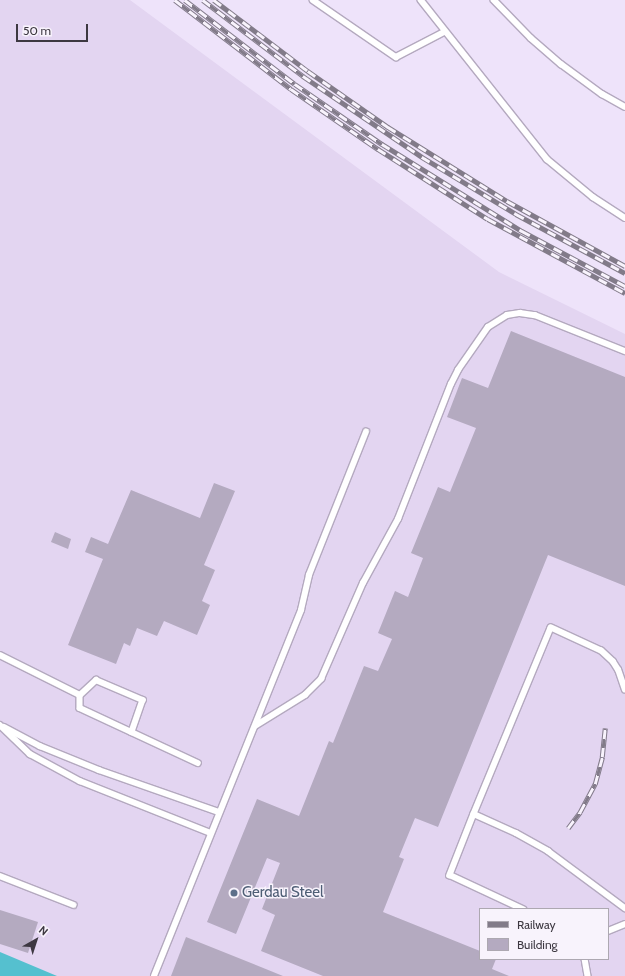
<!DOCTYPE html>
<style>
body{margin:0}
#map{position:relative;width:625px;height:976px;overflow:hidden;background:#eee3fa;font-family:Cabin,sans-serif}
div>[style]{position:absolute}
.built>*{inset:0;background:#e3d5f1}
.water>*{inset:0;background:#55c0cf}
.building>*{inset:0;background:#b4aac0}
.roads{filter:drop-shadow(1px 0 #b4a9bf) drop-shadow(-1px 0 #b4a9bf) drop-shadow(0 1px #b4a9bf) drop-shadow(0 -1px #b4a9bf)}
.lane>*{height:5.5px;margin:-2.75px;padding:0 2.75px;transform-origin:2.75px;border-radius:2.75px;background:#fff}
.rail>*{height:4.5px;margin-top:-2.25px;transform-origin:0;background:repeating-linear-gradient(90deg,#f8f3fc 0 9px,#827b89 0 18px);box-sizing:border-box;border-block:1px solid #827b89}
.dots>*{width:11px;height:11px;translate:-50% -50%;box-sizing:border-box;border:2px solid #f8f3fc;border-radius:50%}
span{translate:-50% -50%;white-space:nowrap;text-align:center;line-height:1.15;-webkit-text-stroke:3px #f8f3fc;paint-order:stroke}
.service-label{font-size:15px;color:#4e5e75}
.left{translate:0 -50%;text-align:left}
.legend{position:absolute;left:479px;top:908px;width:130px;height:52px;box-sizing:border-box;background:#f8f3fc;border:1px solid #ada8b1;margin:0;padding:5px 7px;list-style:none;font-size:12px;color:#3d3841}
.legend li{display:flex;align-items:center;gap:8px;height:20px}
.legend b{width:20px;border:1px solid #ada8b1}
.north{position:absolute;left:16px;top:920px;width:40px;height:40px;-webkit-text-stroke:3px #f8f3fc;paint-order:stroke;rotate:39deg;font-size:11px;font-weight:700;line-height:16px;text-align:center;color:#3d3841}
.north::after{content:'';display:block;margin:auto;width:14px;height:18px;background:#3d3841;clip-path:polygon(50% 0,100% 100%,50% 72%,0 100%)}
.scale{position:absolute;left:16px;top:24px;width:72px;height:18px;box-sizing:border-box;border:2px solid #3d3841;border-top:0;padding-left:5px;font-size:12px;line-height:14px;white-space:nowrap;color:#3d3841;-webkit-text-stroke:3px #f8f3fc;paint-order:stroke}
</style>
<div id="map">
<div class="built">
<div style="clip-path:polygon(evenodd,0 0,130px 0,499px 272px,625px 334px,625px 976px,0 976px,0 0,480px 909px,608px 909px,608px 959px,480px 959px,480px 909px)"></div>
</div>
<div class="water">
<div style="clip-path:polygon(0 952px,57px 976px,0 976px)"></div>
</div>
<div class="building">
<div style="clip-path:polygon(511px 331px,625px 377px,625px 586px,548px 555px,438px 827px,415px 818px,399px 857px,404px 859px,383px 912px,480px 951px,480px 959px,496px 959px,492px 969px,509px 976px,323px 976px,261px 951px,275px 915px,262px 909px,280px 863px,267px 858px,236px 934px,207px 922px,257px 799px,299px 816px,329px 741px,333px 743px,364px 666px,378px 671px,392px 639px,378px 633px,395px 591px,408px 597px,423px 558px,411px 553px,438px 487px,450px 492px,476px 428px,447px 417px,462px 378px,488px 388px)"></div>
<div style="clip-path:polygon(214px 483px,235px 491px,204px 565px,215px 570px,202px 601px,210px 605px,197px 635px,164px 621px,157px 636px,137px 628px,130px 646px,124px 643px,116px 664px,68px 645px,103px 559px,85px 552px,91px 537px,108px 544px,131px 490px,200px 518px)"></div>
<div style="clip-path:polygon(55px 532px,71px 539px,68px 549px,51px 542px)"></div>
<div style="clip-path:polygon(0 910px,38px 922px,28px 953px,0 944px)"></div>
<div style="clip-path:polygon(186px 937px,236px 957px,283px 976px,171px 976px)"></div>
</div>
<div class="roads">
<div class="lane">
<div style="left:313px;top:0;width:101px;rotate:34.5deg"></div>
<div style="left:396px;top:57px;width:54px;rotate:-27.5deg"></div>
<div style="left:421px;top:0;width:203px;rotate:51.6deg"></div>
<div style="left:547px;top:159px;width:60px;rotate:39.6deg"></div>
<div style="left:593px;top:197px;width:38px;rotate:33deg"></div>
<div style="left:494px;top:0;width:53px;rotate:45.8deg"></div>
<div style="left:531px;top:38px;width:40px;rotate:41deg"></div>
<div style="left:561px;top:64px;width:51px;rotate:36.2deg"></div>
<div style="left:602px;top:94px;width:26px;rotate:29deg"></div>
<div style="left:0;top:655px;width:89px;rotate:26.6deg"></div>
<div style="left:80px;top:695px;width:13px;rotate:90deg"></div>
<div style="left:80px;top:708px;width:130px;rotate:25deg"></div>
<div style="left:625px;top:690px;width:21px;rotate:-109deg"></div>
<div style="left:618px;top:670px;width:9px;rotate:-122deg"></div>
<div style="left:613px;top:662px;width:16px;rotate:-137deg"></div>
<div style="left:601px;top:651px;width:55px;rotate:-155.3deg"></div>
<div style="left:551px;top:628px;width:201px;rotate:112.5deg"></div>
<div style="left:474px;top:814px;width:46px;rotate:24.3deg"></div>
<div style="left:516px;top:833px;width:37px;rotate:29deg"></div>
<div style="left:548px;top:851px;width:96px;rotate:36.5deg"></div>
<div style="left:80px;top:695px;width:22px;rotate:-43deg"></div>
<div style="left:96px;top:680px;width:51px;rotate:23.1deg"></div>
<div style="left:143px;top:700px;width:34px;rotate:109deg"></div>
<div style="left:0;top:725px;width:42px;rotate:44deg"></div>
<div style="left:30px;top:754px;width:57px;rotate:28.4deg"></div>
<div style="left:80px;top:781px;width:141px;rotate:21.7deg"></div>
<div style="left:255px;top:726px;width:59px;rotate:-31.8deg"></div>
<div style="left:305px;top:695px;width:23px;rotate:-45deg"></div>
<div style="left:321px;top:679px;width:105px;rotate:-66.4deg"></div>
<div style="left:363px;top:583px;width:73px;rotate:-61.3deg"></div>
<div style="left:398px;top:519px;width:145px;rotate:-68.6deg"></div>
<div style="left:451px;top:384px;width:16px;rotate:-63deg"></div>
<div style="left:458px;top:370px;width:52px;rotate:-55.1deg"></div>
<div style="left:488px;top:327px;width:22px;rotate:-32deg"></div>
<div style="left:507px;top:315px;width:13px;rotate:-9deg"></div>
<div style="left:520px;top:313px;width:15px;rotate:8deg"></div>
<div style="left:535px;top:315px;width:97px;rotate:21.8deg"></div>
<div style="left:4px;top:727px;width:41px;rotate:27.8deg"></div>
<div style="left:40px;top:746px;width:64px;rotate:22.1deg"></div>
<div style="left:99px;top:770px;width:127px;rotate:19.3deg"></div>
<div style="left:474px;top:814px;width:66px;rotate:111.5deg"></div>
<div style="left:450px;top:875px;width:81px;rotate:25deg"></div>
<div style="left:0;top:876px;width:79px;rotate:21.4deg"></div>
<div style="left:608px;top:931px;width:18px;rotate:-22deg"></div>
<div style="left:585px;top:959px;width:17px;rotate:80deg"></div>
<div style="left:154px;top:976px;width:394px;rotate:-68.1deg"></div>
<div style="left:301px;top:610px;width:36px;rotate:-77deg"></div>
<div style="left:309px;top:575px;width:154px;rotate:-68.3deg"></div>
</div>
</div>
<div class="rail">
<div style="left:175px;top:0;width:146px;rotate:37.5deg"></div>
<div style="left:291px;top:89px;width:106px;rotate:34.6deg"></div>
<div style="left:378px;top:149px;width:130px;rotate:32.5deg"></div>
<div style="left:488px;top:219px;width:156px;rotate:28.4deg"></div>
<div style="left:185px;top:0;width:138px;rotate:37.4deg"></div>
<div style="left:295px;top:84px;width:106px;rotate:34.6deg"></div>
<div style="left:382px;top:144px;width:165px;rotate:31.9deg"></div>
<div style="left:522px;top:231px;width:117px;rotate:28.1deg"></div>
<div style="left:203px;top:0;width:126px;rotate:37.2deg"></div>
<div style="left:303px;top:76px;width:144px;rotate:34.2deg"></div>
<div style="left:422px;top:157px;width:110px;rotate:31.2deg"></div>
<div style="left:516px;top:214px;width:124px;rotate:28.4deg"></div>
<div style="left:214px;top:0;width:118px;rotate:37.1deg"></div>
<div style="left:308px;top:71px;width:98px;rotate:35deg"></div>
<div style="left:388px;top:127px;width:140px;rotate:31.9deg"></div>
<div style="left:507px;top:201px;width:135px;rotate:28.8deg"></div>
<div style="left:568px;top:828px;width:20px;rotate:-53deg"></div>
<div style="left:580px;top:812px;width:32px;rotate:-62deg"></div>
<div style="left:595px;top:784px;width:28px;rotate:-75deg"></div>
<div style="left:602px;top:757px;width:29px;rotate:-84deg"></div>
</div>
<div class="dots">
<div style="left:234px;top:893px;background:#5c6f8a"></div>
</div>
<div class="service-label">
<span class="left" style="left:242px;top:893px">Gerdau Steel</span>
</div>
<ul class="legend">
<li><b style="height:5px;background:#827b89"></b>Railway</li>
<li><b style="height:11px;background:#b4aac0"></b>Building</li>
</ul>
<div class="north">N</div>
<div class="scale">50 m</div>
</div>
